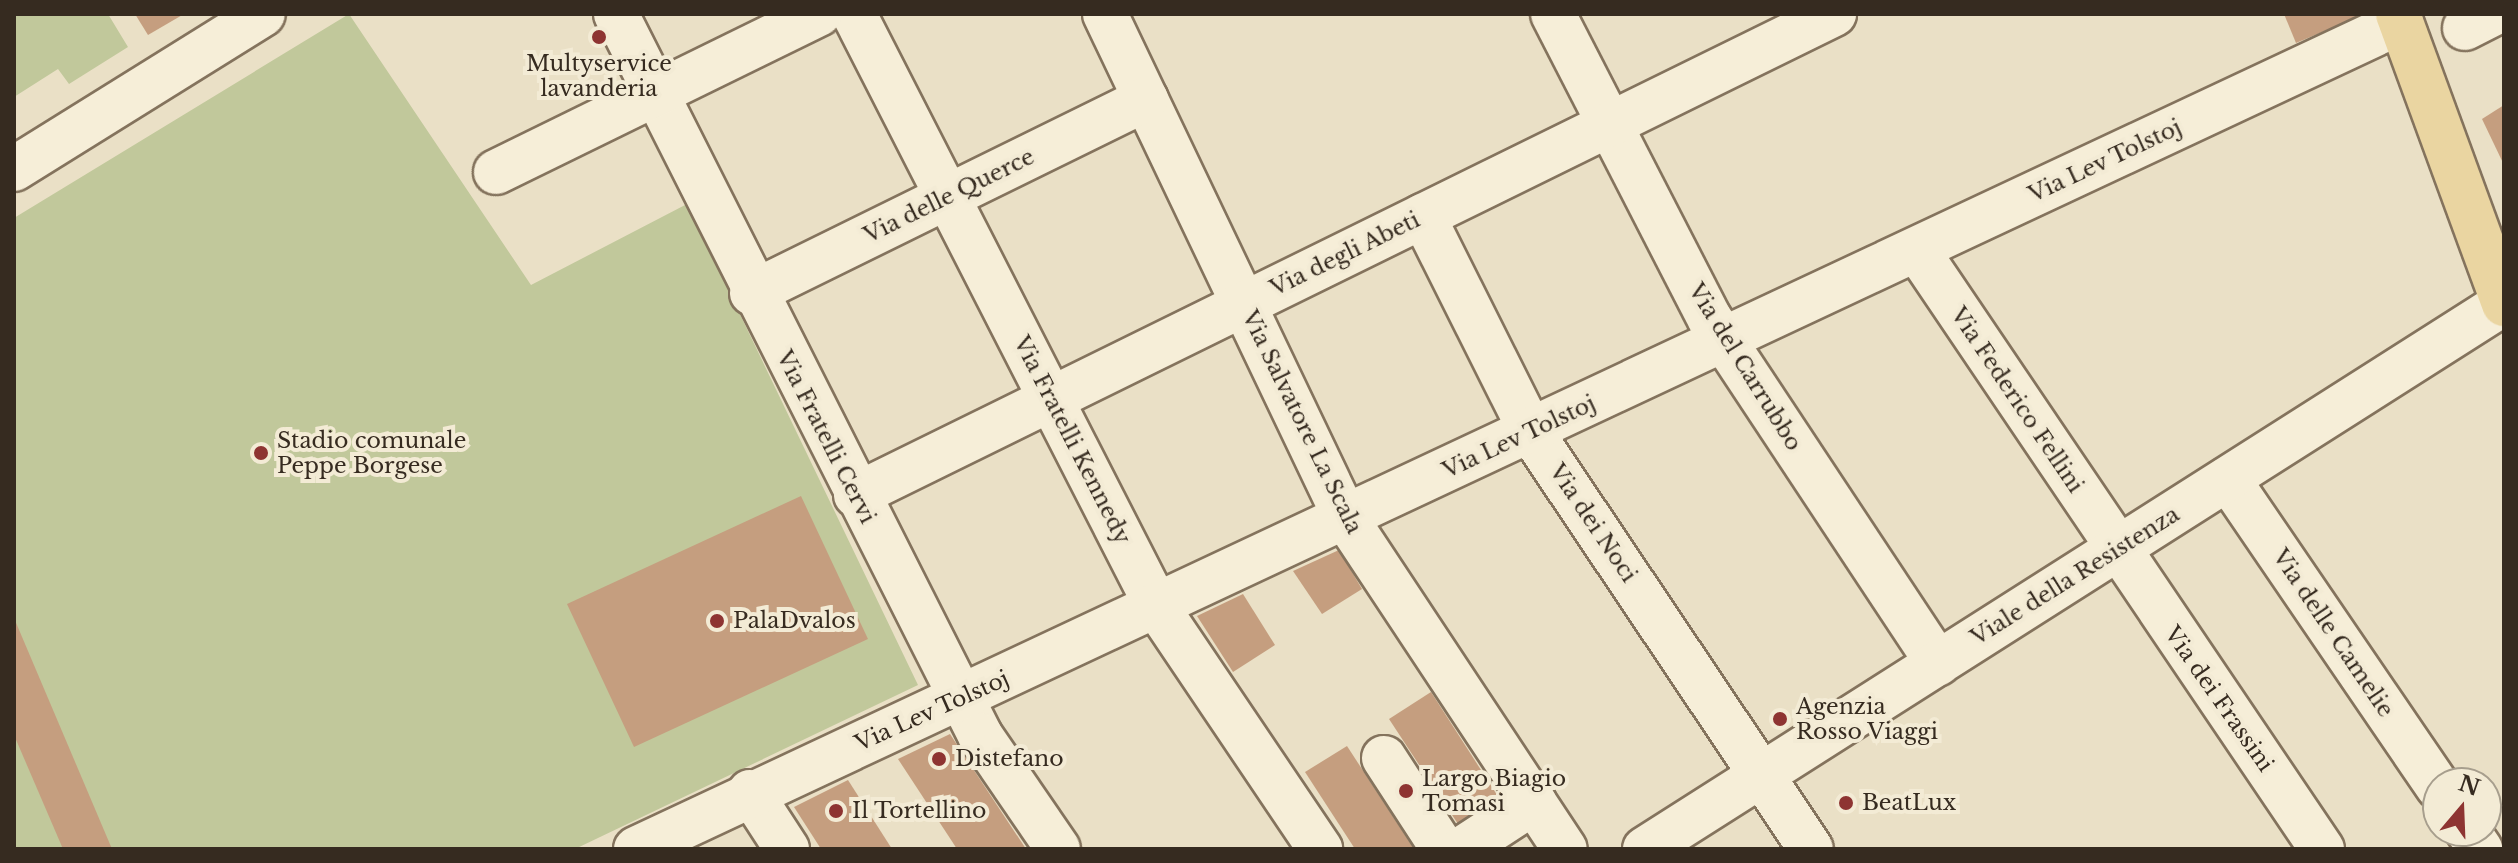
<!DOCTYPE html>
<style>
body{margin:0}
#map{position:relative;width:2518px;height:863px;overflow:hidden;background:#eae0c6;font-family:"Libre Baskerville",serif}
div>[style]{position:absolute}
.green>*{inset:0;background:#c1c89b}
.building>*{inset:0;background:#c59e7f}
.roads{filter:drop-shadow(2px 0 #84735d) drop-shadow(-2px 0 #84735d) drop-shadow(0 2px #84735d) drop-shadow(0 -2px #84735d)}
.minor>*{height:44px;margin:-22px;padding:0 22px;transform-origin:22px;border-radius:22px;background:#f6eed8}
.major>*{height:44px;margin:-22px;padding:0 22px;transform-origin:22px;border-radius:22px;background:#ead5a1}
.dots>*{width:22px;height:22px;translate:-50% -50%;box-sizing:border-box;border:4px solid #f3ebd5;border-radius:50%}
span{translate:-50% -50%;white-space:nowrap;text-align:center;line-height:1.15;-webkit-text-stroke:8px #f3ebd5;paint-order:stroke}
.poi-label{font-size:22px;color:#362b20}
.left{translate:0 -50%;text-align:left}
.street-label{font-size:22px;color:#362b20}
.frame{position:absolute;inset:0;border:16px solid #362b20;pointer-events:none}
.north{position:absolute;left:2422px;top:767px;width:80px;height:80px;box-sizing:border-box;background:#f3ebd5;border:2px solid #a79e8d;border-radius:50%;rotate:19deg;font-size:22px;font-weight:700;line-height:32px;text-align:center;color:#362b20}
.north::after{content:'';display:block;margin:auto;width:28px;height:36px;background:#8e3432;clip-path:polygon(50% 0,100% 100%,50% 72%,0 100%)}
</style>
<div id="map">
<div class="green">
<div style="clip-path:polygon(14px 14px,108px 14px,128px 47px,69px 84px,58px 69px,14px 97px)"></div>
<div style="clip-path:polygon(349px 14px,531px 285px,687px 204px,918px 685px,575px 849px,14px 849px,14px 218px)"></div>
</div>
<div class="building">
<div style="clip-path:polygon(135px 14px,184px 14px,148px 35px)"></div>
<div style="clip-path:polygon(2284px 14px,2365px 14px,2296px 43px)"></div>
<div style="clip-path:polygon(2504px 105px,2504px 165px,2482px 119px)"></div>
<div style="clip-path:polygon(801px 496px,868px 639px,634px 747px,567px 604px)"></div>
<div style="clip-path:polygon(1339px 550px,1362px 589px,1322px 614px,1293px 571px)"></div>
<div style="clip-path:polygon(1243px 594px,1275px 645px,1233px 672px,1197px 616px)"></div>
<div style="clip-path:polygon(14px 618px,112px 849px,63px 849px,14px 735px)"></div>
<div style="clip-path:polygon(1431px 692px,1499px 798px,1458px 824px,1389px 719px)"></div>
<div style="clip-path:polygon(950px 734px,1026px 849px,957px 849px,898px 759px)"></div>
<div style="clip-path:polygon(1347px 746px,1414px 849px,1355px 849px,1305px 772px)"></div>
<div style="clip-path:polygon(848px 780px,892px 849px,821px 849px,794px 807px)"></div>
</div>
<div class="roads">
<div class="minor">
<div style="left:616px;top:14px;width:808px;rotate:63.21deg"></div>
<div style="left:980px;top:735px;width:138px;rotate:55.6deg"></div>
<div style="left:854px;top:14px;width:666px;rotate:62.93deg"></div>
<div style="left:1157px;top:607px;width:292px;rotate:56deg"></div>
<div style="left:1105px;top:14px;width:557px;rotate:64.49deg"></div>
<div style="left:1345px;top:517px;width:398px;rotate:56.5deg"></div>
<div style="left:1553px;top:14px;width:343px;rotate:62.8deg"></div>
<div style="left:1710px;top:319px;width:413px;rotate:56.5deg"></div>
<div style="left:2465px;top:28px;width:31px;rotate:-27deg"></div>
<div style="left:14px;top:169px;width:293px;rotate:-31.9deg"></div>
<div style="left:496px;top:172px;width:360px;rotate:-26.1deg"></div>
<div style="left:1423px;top:216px;width:241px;rotate:63.4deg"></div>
<div style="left:1531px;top:432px;width:502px;rotate:56.12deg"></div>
<div style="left:1917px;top:250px;width:723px;rotate:55.94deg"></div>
<div style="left:752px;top:293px;width:439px;rotate:-26.2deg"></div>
<div style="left:2228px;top:479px;width:373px;rotate:55.7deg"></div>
<div style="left:856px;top:495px;width:1090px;rotate:-26.19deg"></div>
<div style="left:1384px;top:758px;width:108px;rotate:57deg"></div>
<div style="left:750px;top:792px;width:68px;rotate:57deg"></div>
<div style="left:2468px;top:831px;width:22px;rotate:56deg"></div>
<div style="left:636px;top:849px;width:1949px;rotate:-25.11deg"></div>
<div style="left:1462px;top:849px;width:86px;rotate:-33.1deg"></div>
<div style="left:1645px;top:849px;width:1018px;rotate:-32.44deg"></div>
</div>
<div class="major">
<div style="left:2398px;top:14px;width:309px;rotate:69.9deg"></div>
</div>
</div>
<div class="dots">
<div style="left:599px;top:37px;background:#8e3432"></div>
<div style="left:261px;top:453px;background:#8e3432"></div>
<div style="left:717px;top:621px;background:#8e3432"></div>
<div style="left:1780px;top:719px;background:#8e3432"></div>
<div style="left:939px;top:759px;background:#8e3432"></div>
<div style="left:1406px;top:791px;background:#8e3432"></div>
<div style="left:1846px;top:803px;background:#8e3432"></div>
<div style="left:836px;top:811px;background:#8e3432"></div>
</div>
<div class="poi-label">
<span style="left:599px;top:76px">Multyservice<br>lavanderia</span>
<span class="left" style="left:277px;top:453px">Stadio comunale<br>Peppe Borgese</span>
<span class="left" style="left:733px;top:621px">PalaDvalos</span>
<span class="left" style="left:1796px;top:719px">Agenzia<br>Rosso Viaggi</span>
<span class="left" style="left:955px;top:759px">Distefano</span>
<span class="left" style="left:1422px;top:791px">Largo Biagio<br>Tomasi</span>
<span class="left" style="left:1862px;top:803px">BeatLux</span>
<span class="left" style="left:852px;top:811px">Il Tortellino</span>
</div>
<div class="street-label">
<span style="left:2105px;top:161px;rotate:-25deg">Via Lev Tolstoj</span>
<span style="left:949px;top:196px;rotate:-26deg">Via delle Querce</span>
<span style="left:1345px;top:254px;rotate:-26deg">Via degli Abeti</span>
<span style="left:1745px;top:367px;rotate:58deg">Via del Carrubbo</span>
<span style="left:2017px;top:400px;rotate:56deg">Via Federico Fellini</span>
<span style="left:1302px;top:422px;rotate:64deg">Via Salvatore La Scala</span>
<span style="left:826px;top:437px;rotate:63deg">Via Fratelli Cervi</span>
<span style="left:1519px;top:437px;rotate:-25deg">Via Lev Tolstoj</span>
<span style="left:1072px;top:440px;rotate:63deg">Via Fratelli Kennedy</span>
<span style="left:1593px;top:523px;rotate:56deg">Via dei Noci</span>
<span style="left:2075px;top:576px;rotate:-32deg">Viale della Resistenza</span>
<span style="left:2333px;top:633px;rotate:56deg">Via delle Camelie</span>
<span style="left:2219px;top:699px;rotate:55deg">Via dei Frassini</span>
<span style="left:932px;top:711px;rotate:-24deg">Via Lev Tolstoj</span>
</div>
<div class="frame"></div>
<div class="north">N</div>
</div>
